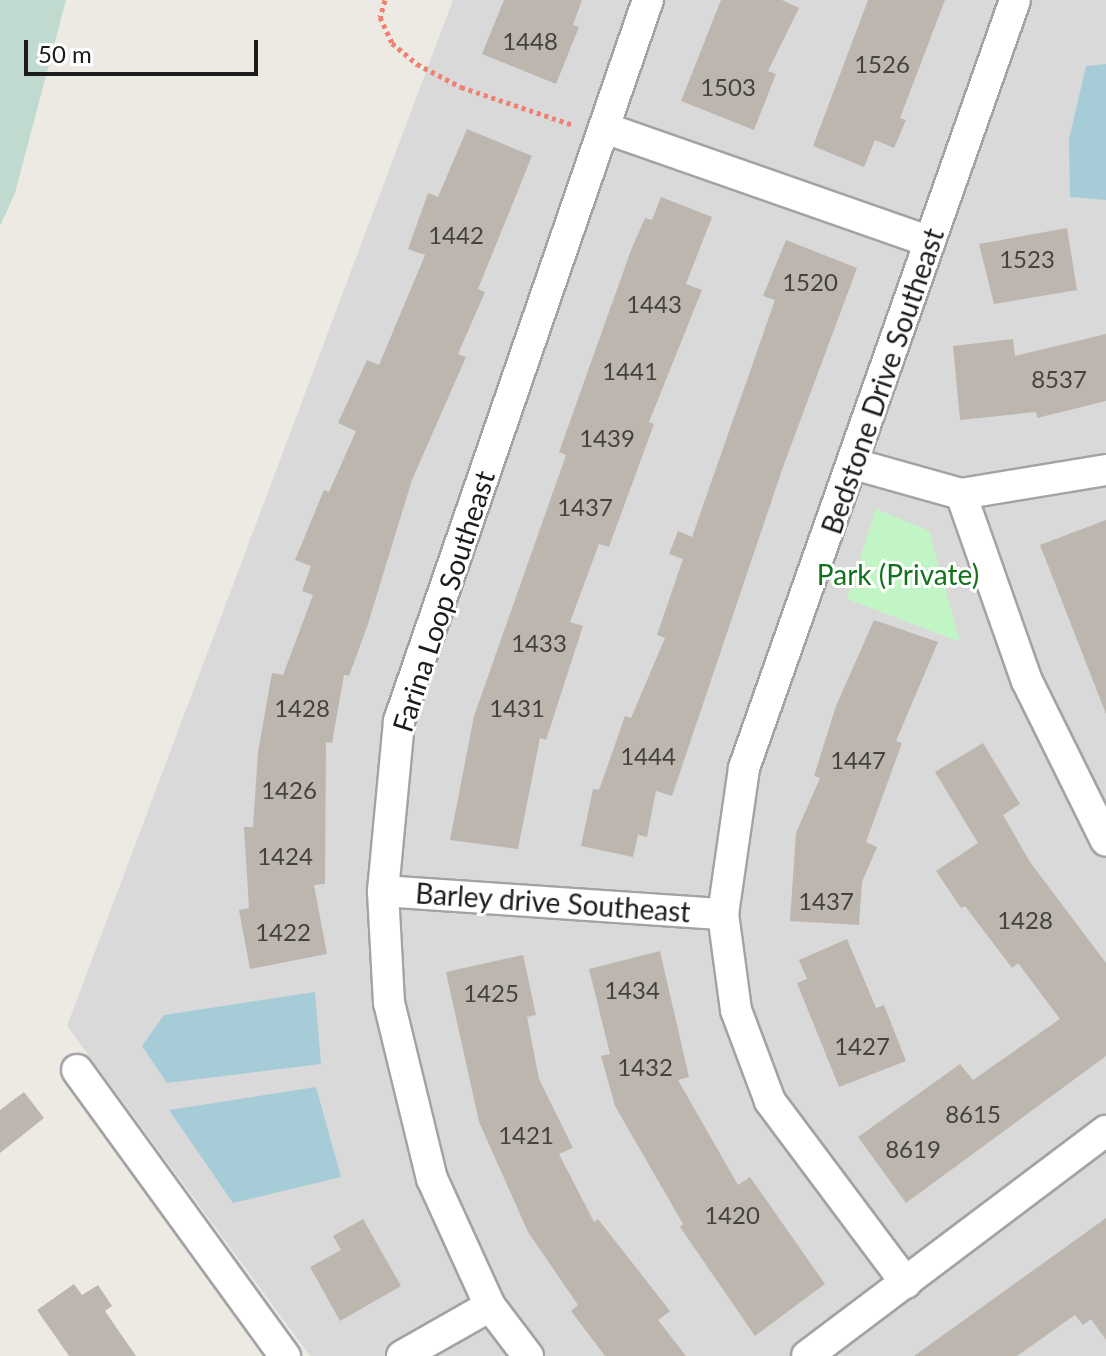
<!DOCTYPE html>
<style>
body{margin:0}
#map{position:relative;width:1106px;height:1356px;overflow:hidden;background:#edeae3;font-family:Lato,sans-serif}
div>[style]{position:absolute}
.residential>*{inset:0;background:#dad9d9}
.wetland>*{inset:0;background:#c1dacf}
.park>*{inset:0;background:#c1f5c6}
.water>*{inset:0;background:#a6ccd8}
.building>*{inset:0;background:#bdb6af}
.path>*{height:5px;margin-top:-2.5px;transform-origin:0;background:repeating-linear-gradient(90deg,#f08071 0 4px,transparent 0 8px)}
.roads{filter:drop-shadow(2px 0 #a3a3a3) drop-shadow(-2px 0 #a3a3a3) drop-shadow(0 2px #a3a3a3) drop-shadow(0 -2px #a3a3a3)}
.minor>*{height:30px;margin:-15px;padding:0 15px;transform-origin:15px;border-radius:15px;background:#fff}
span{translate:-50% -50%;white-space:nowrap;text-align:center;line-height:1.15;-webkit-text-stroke:6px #fff;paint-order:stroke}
.number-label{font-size:24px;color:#444241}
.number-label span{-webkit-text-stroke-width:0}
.street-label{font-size:28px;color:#1c1c1c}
.park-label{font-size:28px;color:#12721c}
.scale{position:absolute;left:24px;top:40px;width:234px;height:36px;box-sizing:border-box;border:4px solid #1c1c1c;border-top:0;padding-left:10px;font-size:24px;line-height:28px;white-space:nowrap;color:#1c1c1c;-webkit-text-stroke:6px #fff;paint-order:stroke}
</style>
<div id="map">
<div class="residential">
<div style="clip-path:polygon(453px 0,1106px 0,1106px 1356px,310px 1356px,67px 1026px)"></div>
</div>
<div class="wetland">
<div style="clip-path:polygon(0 0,66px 0,15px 193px,0 226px)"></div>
</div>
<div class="park">
<div style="clip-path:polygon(876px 509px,929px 531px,960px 642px,847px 599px)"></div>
</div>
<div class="water">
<div style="clip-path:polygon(1106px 64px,1106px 200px,1070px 197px,1069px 139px,1086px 66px)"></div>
<div style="clip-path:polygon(315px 992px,321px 1064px,167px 1083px,142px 1046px,164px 1015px)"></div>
<div style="clip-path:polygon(316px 1087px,341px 1177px,233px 1203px,169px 1110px)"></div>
</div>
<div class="building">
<div style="clip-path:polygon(504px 0,582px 0,573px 25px,579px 27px,556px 84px,482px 54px)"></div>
<div style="clip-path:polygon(721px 0,782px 0,799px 8px,768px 71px,776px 74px,754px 130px,681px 101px)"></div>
<div style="clip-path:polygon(868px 0,945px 0,900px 118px,906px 120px,894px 148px,875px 140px,864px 167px,813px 146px)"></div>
<div style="clip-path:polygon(467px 129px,532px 156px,478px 289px,485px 292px,458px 354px,466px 357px,412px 480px,367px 627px,349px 676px,344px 675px,332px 743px,326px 742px,325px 884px,314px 885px,327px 954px,250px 969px,239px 910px,249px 908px,244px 827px,253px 827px,258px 752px,272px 673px,283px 675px,313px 595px,302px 591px,311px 566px,295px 560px,324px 490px,329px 492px,356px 431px,338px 423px,367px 360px,379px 365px,425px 255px,408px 249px,428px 193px,438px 197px)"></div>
<div style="clip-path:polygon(661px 197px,712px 217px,686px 284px,702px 290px,649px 422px,654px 424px,609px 547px,599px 544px,570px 622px,583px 626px,546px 740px,540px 738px,518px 849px,450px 840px,474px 716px,566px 455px,559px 452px,631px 250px,645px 218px,652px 220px)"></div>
<div style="clip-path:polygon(1067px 228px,1077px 290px,994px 304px,979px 244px)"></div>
<div style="clip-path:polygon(786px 240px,857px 268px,783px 467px,672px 796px,656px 791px,647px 837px,638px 835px,633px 857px,581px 846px,593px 789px,599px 790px,625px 716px,631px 718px,665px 638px,657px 635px,683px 559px,669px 554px,678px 531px,692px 537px,775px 300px,763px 296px)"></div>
<div style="clip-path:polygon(1106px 334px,1106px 401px,1037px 418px,1036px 412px,960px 420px,953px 346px,1013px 339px,1015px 356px)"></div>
<div style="clip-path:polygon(1106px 520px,1106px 714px,1040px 545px)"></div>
<div style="clip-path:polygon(874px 620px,938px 642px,896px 741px,902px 743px,866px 842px,877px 847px,862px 882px,859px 925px,790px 921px,796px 833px,820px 778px,814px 776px,836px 706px)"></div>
<div style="clip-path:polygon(983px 743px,1020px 804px,1003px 815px,1030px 862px,1106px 963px,1106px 1056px,906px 1203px,858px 1137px,960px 1064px,973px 1080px,1060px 1019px,1018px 963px,1012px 968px,965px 906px,961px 908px,936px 871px,978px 843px,935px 772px)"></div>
<div style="clip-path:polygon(847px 939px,876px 1008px,884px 1005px,906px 1061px,839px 1087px,797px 983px,807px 979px,799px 960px)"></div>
<div style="clip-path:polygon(660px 951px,689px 1077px,678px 1080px,738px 1185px,750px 1177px,825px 1284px,755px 1336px,680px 1227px,683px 1224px,615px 1106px,601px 1056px,610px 1054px,589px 969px)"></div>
<div style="clip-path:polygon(523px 955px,536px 1015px,527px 1017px,539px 1079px,573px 1148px,559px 1154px,594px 1222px,598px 1219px,670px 1311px,658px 1320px,686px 1356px,605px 1356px,571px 1311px,578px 1305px,528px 1232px,479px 1122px,446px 972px)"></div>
<div style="clip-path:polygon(24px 1092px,44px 1118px,0 1153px,0 1110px)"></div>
<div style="clip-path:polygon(1106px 1218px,1106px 1340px,1091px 1319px,1083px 1325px,1075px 1315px,1017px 1356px,914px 1356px)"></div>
<div style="clip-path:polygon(363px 1219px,401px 1286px,340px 1321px,310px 1267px,341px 1250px,333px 1236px)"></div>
<div style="clip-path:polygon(74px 1284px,82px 1295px,98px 1285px,112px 1306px,105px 1311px,136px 1356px,69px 1356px,37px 1310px)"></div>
</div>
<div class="path">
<div style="left:385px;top:0;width:18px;rotate:106deg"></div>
<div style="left:380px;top:17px;width:29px;rotate:65deg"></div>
<div style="left:392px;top:43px;width:33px;rotate:40deg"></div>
<div style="left:417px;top:64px;width:50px;rotate:27.6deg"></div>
<div style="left:461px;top:87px;width:118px;rotate:18.7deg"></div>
</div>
<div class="roads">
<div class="minor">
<div style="left:605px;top:128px;width:344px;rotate:19.3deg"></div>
<div style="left:854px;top:464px;width:111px;rotate:15.7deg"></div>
<div style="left:961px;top:494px;width:147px;rotate:-9.4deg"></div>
<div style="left:961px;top:494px;width:198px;rotate:70.6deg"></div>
<div style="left:1027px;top:681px;width:178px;rotate:63.7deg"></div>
<div style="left:383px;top:891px;width:341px;rotate:3.9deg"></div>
<div style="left:77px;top:1070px;width:354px;rotate:54deg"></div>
<div style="left:906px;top:1283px;width:227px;rotate:-126.8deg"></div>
<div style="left:770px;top:1101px;width:97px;rotate:-110.5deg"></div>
<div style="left:736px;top:1010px;width:97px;rotate:-97.7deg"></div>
<div style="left:723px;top:914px;width:148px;rotate:-81.8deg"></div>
<div style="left:744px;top:768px;width:814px;rotate:-70.56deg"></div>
<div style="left:402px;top:1356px;width:101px;rotate:-29.6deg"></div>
<div style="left:528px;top:1356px;width:63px;rotate:-127.2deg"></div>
<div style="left:490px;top:1306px;width:140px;rotate:-114.5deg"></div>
<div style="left:432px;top:1179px;width:181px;rotate:-103.7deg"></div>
<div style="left:389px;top:1003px;width:112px;rotate:-93.1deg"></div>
<div style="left:383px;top:891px;width:171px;rotate:-84.6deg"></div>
<div style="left:399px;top:721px;width:763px;rotate:-70.95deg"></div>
<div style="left:807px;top:1356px;width:374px;rotate:-37deg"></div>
</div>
</div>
<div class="number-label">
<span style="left:530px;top:41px">1448</span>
<span style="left:882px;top:64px">1526</span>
<span style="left:728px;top:87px">1503</span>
<span style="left:456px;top:235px">1442</span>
<span style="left:1027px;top:259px">1523</span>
<span style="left:810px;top:282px">1520</span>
<span style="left:654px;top:304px">1443</span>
<span style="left:630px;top:371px">1441</span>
<span style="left:1059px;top:379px">8537</span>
<span style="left:607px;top:438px">1439</span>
<span style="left:585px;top:507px">1437</span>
<span style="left:539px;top:643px">1433</span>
<span style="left:302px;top:708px">1428</span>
<span style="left:517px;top:708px">1431</span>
<span style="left:648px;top:756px">1444</span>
<span style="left:858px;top:760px">1447</span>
<span style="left:289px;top:790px">1426</span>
<span style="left:285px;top:856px">1424</span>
<span style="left:826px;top:901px">1437</span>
<span style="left:1025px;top:920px">1428</span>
<span style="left:283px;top:932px">1422</span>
<span style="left:632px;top:990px">1434</span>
<span style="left:491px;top:993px">1425</span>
<span style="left:862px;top:1046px">1427</span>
<span style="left:645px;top:1067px">1432</span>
<span style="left:973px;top:1114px">8615</span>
<span style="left:526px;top:1135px">1421</span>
<span style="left:913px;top:1149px">8619</span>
<span style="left:732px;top:1215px">1420</span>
</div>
<div class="street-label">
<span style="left:882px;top:381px;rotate:-71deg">Bedstone Drive Southeast</span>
<span style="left:443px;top:601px;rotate:-72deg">Farina Loop Southeast</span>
<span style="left:553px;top:902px;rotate:4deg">Barley drive Southeast</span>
</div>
<div class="park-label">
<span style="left:898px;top:574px">Park (Private)</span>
</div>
<div class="scale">50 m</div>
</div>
